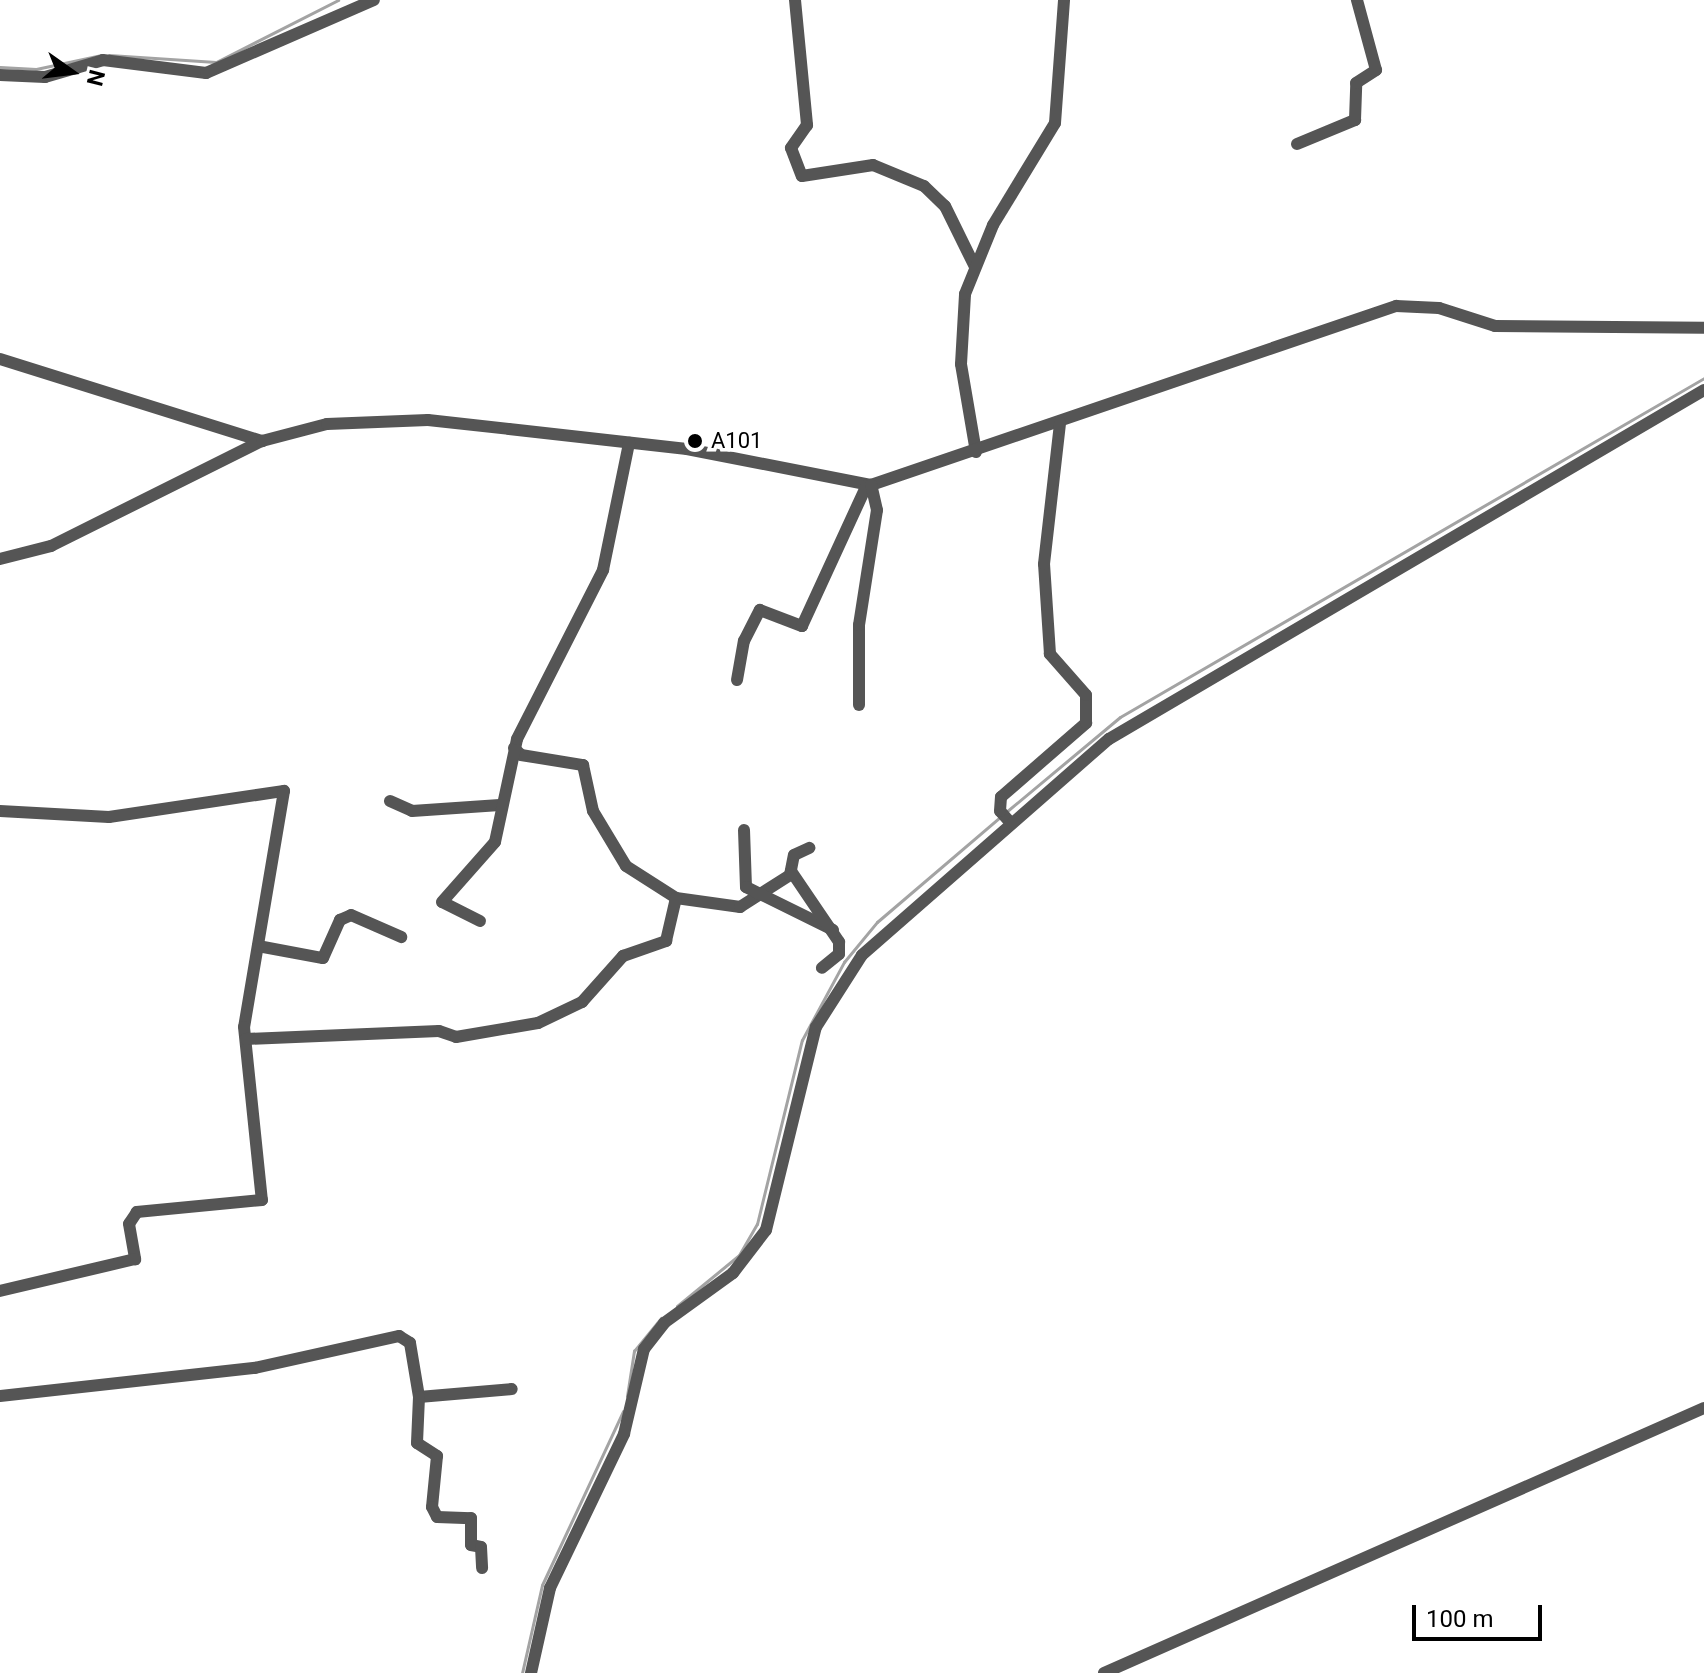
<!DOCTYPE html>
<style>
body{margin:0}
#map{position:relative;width:1704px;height:1673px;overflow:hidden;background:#fff;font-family:Roboto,sans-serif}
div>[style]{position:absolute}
.stream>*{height:3px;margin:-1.5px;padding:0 1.5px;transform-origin:1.5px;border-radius:1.5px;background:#a3a3a3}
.minor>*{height:12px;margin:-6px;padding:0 6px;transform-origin:6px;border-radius:6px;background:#555}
.dots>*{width:22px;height:22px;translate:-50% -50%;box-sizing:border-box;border:4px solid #fff;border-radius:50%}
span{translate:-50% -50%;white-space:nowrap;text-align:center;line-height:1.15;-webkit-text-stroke:7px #fff;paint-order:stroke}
.poi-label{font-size:22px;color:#000}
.left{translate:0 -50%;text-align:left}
.north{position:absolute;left:32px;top:32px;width:80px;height:80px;-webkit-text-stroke:6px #fff;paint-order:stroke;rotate:104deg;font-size:22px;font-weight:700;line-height:32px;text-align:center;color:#000}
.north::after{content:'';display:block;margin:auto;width:28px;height:36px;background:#000;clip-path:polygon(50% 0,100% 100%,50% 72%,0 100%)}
.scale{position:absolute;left:1412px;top:1605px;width:130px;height:36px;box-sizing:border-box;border:4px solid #000;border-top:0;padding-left:10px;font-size:24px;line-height:28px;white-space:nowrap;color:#000;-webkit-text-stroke:6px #fff;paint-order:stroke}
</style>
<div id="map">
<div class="stream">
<div style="left:109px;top:55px;width:107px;rotate:3.7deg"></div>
<div style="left:216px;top:62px;width:137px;rotate:-26.9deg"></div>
<div style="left:0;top:67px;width:36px;rotate:3deg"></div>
<div style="left:36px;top:69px;width:67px;rotate:-12deg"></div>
<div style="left:1006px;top:812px;width:148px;rotate:-39.8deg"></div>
<div style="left:1120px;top:717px;width:675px;rotate:-30.13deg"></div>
<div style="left:677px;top:1306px;width:80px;rotate:-39.4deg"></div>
<div style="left:739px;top:1255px;width:36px;rotate:-60deg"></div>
<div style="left:757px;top:1224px;width:189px;rotate:-76.3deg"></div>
<div style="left:802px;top:1040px;width:89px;rotate:-61.7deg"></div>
<div style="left:844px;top:962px;width:52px;rotate:-50.5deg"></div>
<div style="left:877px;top:922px;width:162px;rotate:-40.5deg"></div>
<div style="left:627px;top:1396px;width:46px;rotate:-81.2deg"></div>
<div style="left:634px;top:1351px;width:43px;rotate:-50.7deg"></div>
<div style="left:522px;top:1673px;width:90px;rotate:-77.2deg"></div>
<div style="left:542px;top:1585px;width:192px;rotate:-65deg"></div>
</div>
<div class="minor">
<div style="left:795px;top:0;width:126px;rotate:84.5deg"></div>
<div style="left:807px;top:125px;width:28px;rotate:125deg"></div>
<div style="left:791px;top:148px;width:30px;rotate:69deg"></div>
<div style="left:802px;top:176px;width:72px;rotate:-8.8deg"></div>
<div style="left:873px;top:165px;width:55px;rotate:22.4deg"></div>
<div style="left:924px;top:186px;width:29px;rotate:44deg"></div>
<div style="left:945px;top:206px;width:66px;rotate:63.8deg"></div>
<div style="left:0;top:75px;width:45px;rotate:2.5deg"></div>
<div style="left:45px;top:77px;width:60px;rotate:-16.3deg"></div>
<div style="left:103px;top:60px;width:104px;rotate:7.2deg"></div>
<div style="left:206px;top:73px;width:183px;rotate:-23.5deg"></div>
<div style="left:1297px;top:144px;width:63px;rotate:-22.5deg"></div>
<div style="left:1355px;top:120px;width:37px;rotate:-88deg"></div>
<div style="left:1356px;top:83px;width:24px;rotate:-33deg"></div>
<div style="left:1376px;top:70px;width:73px;rotate:-105.2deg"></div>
<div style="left:0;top:359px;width:275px;rotate:17.4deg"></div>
<div style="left:976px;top:452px;width:89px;rotate:-99.7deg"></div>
<div style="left:961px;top:364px;width:70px;rotate:-86.7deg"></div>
<div style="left:965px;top:294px;width:74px;rotate:-67.9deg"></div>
<div style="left:993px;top:225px;width:119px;rotate:-58.7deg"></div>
<div style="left:1055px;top:123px;width:123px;rotate:-85.8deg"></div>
<div style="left:0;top:559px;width:53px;rotate:-14.3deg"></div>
<div style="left:51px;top:546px;width:236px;rotate:-26.5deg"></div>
<div style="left:262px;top:441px;width:67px;rotate:-14.7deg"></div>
<div style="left:327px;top:424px;width:101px;rotate:-2.3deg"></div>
<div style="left:428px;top:420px;width:81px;rotate:6.3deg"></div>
<div style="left:509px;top:429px;width:179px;rotate:6.4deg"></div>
<div style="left:687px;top:449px;width:187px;rotate:11.1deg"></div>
<div style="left:871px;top:485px;width:555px;rotate:-18.83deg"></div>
<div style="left:1396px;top:306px;width:43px;rotate:2.7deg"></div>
<div style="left:1439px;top:308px;width:59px;rotate:17.8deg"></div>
<div style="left:1495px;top:326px;width:209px;rotate:0.5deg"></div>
<div style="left:737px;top:680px;width:40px;rotate:-80deg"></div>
<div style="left:744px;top:641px;width:35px;rotate:-63deg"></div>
<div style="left:760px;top:610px;width:45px;rotate:20.9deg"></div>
<div style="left:802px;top:626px;width:155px;rotate:-65.3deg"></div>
<div style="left:859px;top:705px;width:80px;rotate:-90deg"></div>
<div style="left:859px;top:625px;width:116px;rotate:-81.1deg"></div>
<div style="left:877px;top:510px;width:26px;rotate:-103deg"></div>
<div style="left:514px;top:748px;width:10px;rotate:45deg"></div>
<div style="left:521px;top:755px;width:63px;rotate:9.2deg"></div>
<div style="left:583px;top:765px;width:47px;rotate:77.7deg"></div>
<div style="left:593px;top:811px;width:64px;rotate:59deg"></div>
<div style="left:626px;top:866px;width:59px;rotate:32.6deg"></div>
<div style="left:676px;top:898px;width:65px;rotate:8deg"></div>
<div style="left:740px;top:907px;width:59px;rotate:-32.6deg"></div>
<div style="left:790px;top:875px;width:20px;rotate:-79deg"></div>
<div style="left:794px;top:855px;width:17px;rotate:-25deg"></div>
<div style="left:390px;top:801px;width:24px;rotate:24deg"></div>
<div style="left:412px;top:811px;width:88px;rotate:-3.9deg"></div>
<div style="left:0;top:811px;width:109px;rotate:3.2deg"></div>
<div style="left:109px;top:817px;width:177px;rotate:-8.5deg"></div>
<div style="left:284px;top:791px;width:239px;rotate:99.6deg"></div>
<div style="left:244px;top:1027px;width:174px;rotate:84.1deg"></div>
<div style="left:262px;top:1200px;width:126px;rotate:174.5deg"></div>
<div style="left:137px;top:1212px;width:14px;rotate:124deg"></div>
<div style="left:129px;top:1224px;width:36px;rotate:80deg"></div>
<div style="left:135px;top:1259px;width:139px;rotate:166.7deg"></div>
<div style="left:1009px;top:821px;width:13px;rotate:-132deg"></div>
<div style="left:1000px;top:811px;width:14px;rotate:-86deg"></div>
<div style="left:1001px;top:797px;width:113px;rotate:-41deg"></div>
<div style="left:1086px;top:723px;width:28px;rotate:-90deg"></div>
<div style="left:1086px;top:695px;width:55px;rotate:-131.3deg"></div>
<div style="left:1050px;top:654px;width:90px;rotate:-93.8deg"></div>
<div style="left:1044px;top:564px;width:142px;rotate:-83.5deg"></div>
<div style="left:744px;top:830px;width:57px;rotate:88deg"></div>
<div style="left:746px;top:887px;width:97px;rotate:26.3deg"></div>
<div style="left:791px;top:871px;width:86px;rotate:55.9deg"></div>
<div style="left:839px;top:942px;width:12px;rotate:90deg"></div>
<div style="left:839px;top:954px;width:22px;rotate:141deg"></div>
<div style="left:480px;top:921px;width:42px;rotate:-153.4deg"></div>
<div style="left:442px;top:902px;width:80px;rotate:-48.5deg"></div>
<div style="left:495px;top:842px;width:105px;rotate:-77.9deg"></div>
<div style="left:517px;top:739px;width:190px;rotate:-63deg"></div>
<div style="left:603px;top:570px;width:130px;rotate:-78.4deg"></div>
<div style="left:258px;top:946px;width:66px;rotate:10.5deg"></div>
<div style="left:323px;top:958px;width:42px;rotate:-65.9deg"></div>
<div style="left:340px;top:920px;width:12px;rotate:-24deg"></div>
<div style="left:351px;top:915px;width:55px;rotate:23.7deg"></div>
<div style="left:246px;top:1039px;width:193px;rotate:-2.4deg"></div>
<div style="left:439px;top:1031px;width:18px;rotate:19deg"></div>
<div style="left:456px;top:1037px;width:83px;rotate:-9.7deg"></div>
<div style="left:538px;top:1023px;width:49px;rotate:-25.5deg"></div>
<div style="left:582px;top:1002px;width:62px;rotate:-48.3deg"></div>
<div style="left:623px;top:956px;width:46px;rotate:-19.2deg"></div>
<div style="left:666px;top:941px;width:44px;rotate:-76.9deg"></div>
<div style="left:0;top:1396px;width:257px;rotate:-6.3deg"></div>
<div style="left:255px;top:1368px;width:148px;rotate:-12.5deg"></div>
<div style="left:399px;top:1336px;width:13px;rotate:32deg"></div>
<div style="left:410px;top:1343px;width:55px;rotate:80.5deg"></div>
<div style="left:419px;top:1397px;width:93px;rotate:-4.9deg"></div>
<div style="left:419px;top:1397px;width:46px;rotate:92.5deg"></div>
<div style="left:417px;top:1443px;width:24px;rotate:33deg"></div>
<div style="left:437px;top:1456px;width:51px;rotate:95.6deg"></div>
<div style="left:432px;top:1507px;width:11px;rotate:63deg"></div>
<div style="left:437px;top:1517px;width:34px;rotate:2deg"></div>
<div style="left:471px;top:1518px;width:27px;rotate:90deg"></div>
<div style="left:471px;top:1545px;width:10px;rotate:11deg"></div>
<div style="left:481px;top:1547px;width:21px;rotate:87deg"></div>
<div style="left:531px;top:1673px;width:87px;rotate:-77.4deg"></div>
<div style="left:550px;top:1588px;width:171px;rotate:-64.3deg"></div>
<div style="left:624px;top:1434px;width:87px;rotate:-76.8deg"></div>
<div style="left:644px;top:1349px;width:33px;rotate:-52deg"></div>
<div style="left:664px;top:1323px;width:85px;rotate:-35.9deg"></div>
<div style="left:733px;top:1273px;width:54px;rotate:-52.5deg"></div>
<div style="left:766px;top:1230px;width:209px;rotate:-76.2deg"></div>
<div style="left:816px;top:1027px;width:85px;rotate:-57.4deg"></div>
<div style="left:862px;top:955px;width:328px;rotate:-41.2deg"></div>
<div style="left:1109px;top:739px;width:690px;rotate:-30.39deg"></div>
<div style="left:1104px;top:1673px;width:656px;rotate:-23.83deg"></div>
</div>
<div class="dots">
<div style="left:695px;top:441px;background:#000"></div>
</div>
<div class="poi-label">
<span class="left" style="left:711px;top:441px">A101</span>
</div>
<div class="north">N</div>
<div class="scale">100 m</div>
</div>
